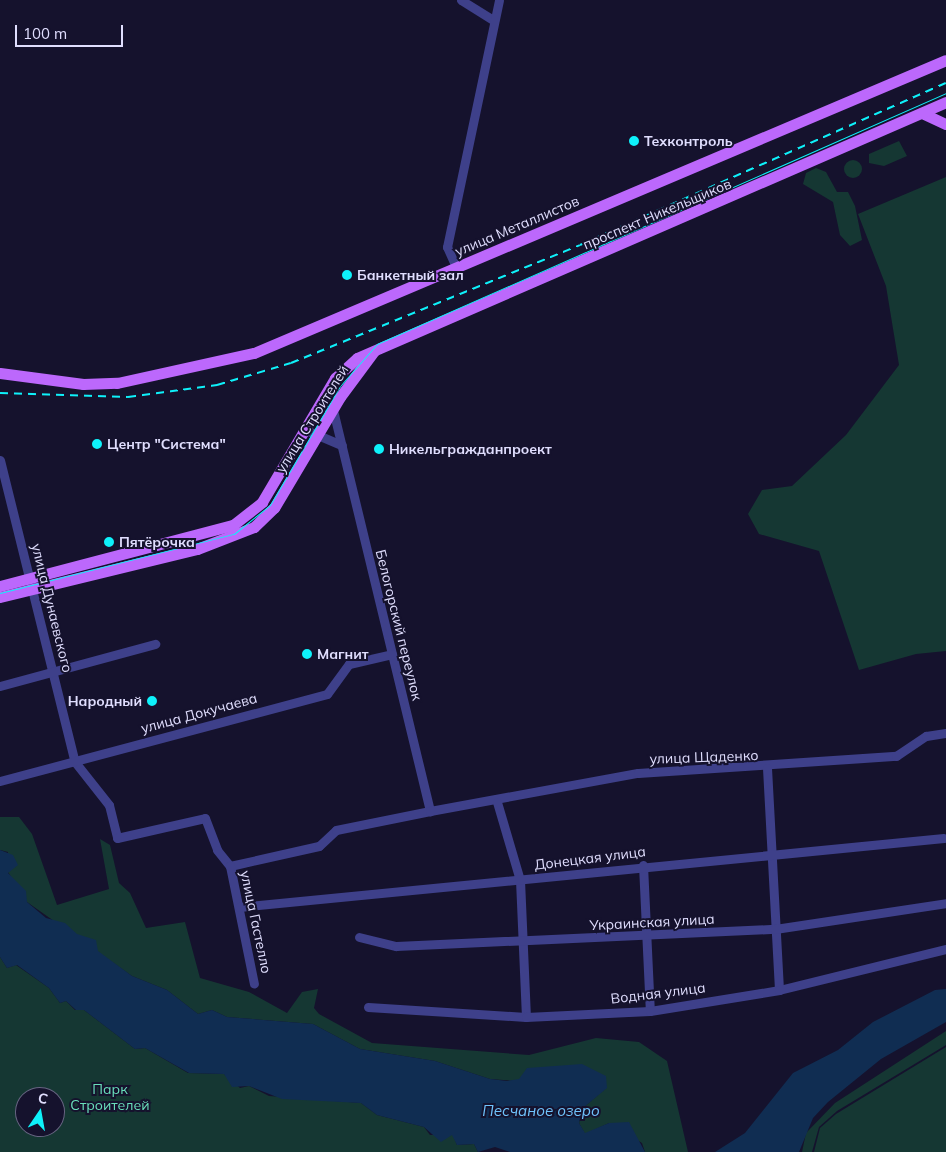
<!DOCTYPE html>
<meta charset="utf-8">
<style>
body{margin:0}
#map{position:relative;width:946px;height:1152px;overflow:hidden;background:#15122d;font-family:Mulish,sans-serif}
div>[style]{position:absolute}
.green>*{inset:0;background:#153733}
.round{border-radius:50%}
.water>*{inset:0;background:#102d52}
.minor>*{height:9px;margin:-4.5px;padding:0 4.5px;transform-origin:4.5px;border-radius:4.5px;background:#3e408a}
.major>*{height:11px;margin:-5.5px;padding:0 5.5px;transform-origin:5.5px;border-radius:5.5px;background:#bc68fc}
.tram>*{height:1px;margin:-0.5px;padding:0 0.5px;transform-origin:0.5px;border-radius:0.5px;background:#0ef1fa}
.rail>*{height:2px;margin-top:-1px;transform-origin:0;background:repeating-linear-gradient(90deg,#0ef1fa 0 8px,transparent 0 14px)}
.dots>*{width:14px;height:14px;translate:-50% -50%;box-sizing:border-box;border:2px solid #15122d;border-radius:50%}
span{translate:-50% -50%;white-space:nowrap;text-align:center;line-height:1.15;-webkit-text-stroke:4px #15122d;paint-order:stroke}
.poi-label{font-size:14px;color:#e0defe;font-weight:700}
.left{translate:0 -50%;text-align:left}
.right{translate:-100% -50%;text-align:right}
.street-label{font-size:14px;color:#e0defe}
.park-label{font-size:14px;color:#69dfbb}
.water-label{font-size:15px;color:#6fc3fc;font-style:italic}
.north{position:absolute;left:15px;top:1087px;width:50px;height:50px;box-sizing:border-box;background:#15122d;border:1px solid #666481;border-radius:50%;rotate:12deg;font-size:14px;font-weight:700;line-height:20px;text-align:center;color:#e0defe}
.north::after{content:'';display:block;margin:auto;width:18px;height:22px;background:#0ef1fa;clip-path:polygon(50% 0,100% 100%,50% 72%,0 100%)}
.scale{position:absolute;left:15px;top:25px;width:108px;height:22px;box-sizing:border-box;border:2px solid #e0defe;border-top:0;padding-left:6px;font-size:15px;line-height:18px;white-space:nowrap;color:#e0defe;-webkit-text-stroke:4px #15122d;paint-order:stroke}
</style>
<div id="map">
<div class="green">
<div style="clip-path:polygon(899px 141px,907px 156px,884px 166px,869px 163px,869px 154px)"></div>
<div class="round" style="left:844px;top:160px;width:18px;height:18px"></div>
<div style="clip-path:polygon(816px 168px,826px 172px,837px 192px,848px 192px,855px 206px,862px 240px,850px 246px,840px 235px,833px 202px,803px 184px,806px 173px)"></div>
<div style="clip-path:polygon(946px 177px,946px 651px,916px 654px,859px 670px,819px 551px,759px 534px,748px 514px,762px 490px,792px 486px,846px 435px,899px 365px,886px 286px,858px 214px)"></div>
<div style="clip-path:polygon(0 817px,19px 817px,32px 834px,57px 905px,109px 889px,100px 839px,110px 845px,119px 883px,130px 893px,146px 928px,185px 922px,200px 978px,249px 992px,287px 1013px,302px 992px,318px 989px,314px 1008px,319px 1014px,372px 1043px,529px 1055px,596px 1038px,639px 1042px,667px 1061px,688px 1152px,645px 1152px,642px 1143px,609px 1123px,585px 1134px,579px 1123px,583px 1108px,606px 1088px,490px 1079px,435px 1061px,360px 1049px,313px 1024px,227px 1017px,212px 1010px,198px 1014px,167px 990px,132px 976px,27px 902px,8px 872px,8px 852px,0 850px)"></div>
<div style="clip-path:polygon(evenodd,0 957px,7px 968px,16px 965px,49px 988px,60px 1003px,66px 1001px,75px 1010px,84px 1010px,135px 1049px,145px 1048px,188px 1073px,224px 1074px,240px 1088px,249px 1086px,269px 1096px,361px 1103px,377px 1115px,424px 1127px,430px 1135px,453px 1135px,457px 1145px,474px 1144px,478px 1152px,0 1152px,0 957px,25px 1097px,55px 1097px,55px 1127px,25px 1127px,25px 1097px)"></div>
<div style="clip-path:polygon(946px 1031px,946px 1045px,837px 1111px,819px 1127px,812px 1152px,802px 1152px,806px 1133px,835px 1103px)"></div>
<div style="clip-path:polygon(946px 1047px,946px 1152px,814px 1152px,820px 1128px,836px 1114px)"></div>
</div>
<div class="water">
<div style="clip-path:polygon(0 850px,13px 855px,18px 865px,8px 873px,26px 891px,27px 902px,46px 918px,65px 923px,77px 934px,96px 940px,98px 951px,132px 976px,167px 990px,198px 1014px,212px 1010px,227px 1017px,313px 1024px,360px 1049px,435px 1061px,490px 1079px,507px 1081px,519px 1079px,527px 1068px,582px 1064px,606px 1076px,607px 1088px,583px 1108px,579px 1123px,585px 1133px,609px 1123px,629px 1122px,645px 1152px,510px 1152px,495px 1147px,478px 1152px,474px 1144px,457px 1145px,452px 1135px,441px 1142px,424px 1127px,377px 1115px,361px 1103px,282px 1099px,249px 1086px,232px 1087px,224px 1074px,189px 1073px,145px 1048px,135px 1049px,84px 1010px,76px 1010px,66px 1001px,60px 1003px,49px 988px,17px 965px,7px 968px,0 957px)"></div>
<div style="clip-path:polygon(946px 989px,946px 1022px,881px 1059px,828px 1102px,813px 1118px,799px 1152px,715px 1152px,745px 1133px,793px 1073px,838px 1050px,873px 1022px,935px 990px)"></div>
</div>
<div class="minor">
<div style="left:461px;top:0;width:39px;rotate:32deg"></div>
<div style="left:456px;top:267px;width:22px;rotate:-114deg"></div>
<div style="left:447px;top:247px;width:252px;rotate:-78.1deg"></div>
<div style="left:321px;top:404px;width:13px;rotate:27deg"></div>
<div style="left:333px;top:410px;width:413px;rotate:76.4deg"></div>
<div style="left:306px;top:430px;width:39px;rotate:23deg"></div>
<div style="left:0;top:460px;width:311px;rotate:76.1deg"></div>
<div style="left:75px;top:762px;width:55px;rotate:51.7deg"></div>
<div style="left:109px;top:805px;width:34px;rotate:76deg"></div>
<div style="left:117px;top:838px;width:90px;rotate:-12.8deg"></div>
<div style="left:205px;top:818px;width:34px;rotate:69deg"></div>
<div style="left:217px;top:850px;width:21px;rotate:51deg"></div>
<div style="left:230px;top:866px;width:91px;rotate:-12.7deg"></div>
<div style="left:319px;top:846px;width:23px;rotate:-43deg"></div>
<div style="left:336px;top:830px;width:96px;rotate:-11.4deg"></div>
<div style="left:430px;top:811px;width:211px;rotate:-10.4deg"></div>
<div style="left:638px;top:773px;width:259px;rotate:-3.8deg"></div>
<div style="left:896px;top:756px;width:36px;rotate:-34deg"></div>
<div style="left:926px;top:736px;width:20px;rotate:-9deg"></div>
<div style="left:0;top:686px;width:161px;rotate:-15.2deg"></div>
<div style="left:767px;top:768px;width:222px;rotate:86.9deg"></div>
<div style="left:0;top:781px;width:338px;rotate:-14.9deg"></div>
<div style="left:327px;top:694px;width:37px;rotate:-54deg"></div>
<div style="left:349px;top:664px;width:44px;rotate:-13.1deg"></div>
<div style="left:497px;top:802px;width:81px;rotate:73.6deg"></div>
<div style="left:520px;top:880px;width:137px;rotate:87.5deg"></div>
<div style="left:643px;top:865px;width:146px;rotate:87.3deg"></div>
<div style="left:230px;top:866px;width:120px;rotate:78.5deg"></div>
<div style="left:239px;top:907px;width:708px;rotate:-5.59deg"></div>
<div style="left:359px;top:937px;width:38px;rotate:14deg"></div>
<div style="left:396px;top:946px;width:379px;rotate:-2.6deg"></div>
<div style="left:775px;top:929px;width:173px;rotate:-8.6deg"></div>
<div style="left:368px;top:1007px;width:158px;rotate:3.6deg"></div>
<div style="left:526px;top:1017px;width:124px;rotate:-2.8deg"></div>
<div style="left:650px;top:1011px;width:131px;rotate:-9.2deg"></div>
<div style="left:779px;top:990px;width:172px;rotate:-13.8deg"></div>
</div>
<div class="major">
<div style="left:922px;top:113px;width:26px;rotate:25deg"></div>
<div style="left:0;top:373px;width:84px;rotate:7.5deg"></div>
<div style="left:83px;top:384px;width:34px;rotate:-2deg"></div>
<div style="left:117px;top:383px;width:140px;rotate:-12.4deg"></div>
<div style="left:254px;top:353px;width:751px;rotate:-22.95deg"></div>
<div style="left:0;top:586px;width:241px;rotate:-14.7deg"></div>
<div style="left:233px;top:525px;width:37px;rotate:-38deg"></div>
<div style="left:262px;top:502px;width:144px;rotate:-59.5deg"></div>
<div style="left:335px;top:378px;width:30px;rotate:-42deg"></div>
<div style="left:357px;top:358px;width:642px;rotate:-23.49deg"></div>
<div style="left:0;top:597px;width:203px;rotate:-13.7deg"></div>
<div style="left:197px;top:549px;width:61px;rotate:-21.1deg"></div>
<div style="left:254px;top:527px;width:28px;rotate:-44deg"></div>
<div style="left:274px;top:508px;width:129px;rotate:-59.3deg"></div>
<div style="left:340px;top:397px;width:57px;rotate:-53.5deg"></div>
</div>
<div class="tram">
<div style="left:0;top:593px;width:241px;rotate:-14.2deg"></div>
<div style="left:234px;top:534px;width:46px;rotate:-38.9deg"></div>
<div style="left:270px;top:505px;width:138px;rotate:-59.5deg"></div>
<div style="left:340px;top:386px;width:56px;rotate:-48.6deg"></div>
<div style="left:377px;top:344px;width:622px;rotate:-23.8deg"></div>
</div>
<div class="rail">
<div style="left:0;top:393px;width:128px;rotate:1.8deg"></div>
<div style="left:128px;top:397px;width:90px;rotate:-7.7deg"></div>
<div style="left:217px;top:385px;width:77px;rotate:-16.6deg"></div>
<div style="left:291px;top:363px;width:312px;rotate:-22.2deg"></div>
<div style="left:580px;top:245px;width:400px;rotate:-23.9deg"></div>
</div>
<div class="dots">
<div style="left:634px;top:141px;background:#0ef1fa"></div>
<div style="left:347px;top:275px;background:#0ef1fa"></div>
<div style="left:97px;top:444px;background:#0ef1fa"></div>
<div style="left:379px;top:449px;background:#0ef1fa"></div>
<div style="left:109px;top:542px;background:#0ef1fa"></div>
<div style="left:307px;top:654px;background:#0ef1fa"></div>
<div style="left:152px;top:701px;background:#0ef1fa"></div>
</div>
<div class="poi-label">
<span class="left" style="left:644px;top:141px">Техконтроль</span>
<span class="left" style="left:357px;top:275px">Банкетный зал</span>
<span class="left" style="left:107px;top:444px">Центр "Система"</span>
<span class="left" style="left:389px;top:449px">Никельгражданпроект</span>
<span class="left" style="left:119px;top:542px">Пятёрочка</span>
<span class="left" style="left:317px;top:654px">Магнит</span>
<span class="right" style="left:142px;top:701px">Народный</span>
</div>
<div class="street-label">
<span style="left:657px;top:214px;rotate:-23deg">проспект Никельщиков</span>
<span style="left:517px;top:226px;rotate:-23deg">улица Металлистов</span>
<span style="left:312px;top:419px;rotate:-58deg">улица Строителей</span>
<span style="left:52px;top:608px;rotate:76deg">улица Дунаевского</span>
<span style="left:399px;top:625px;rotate:76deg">Белогорский переулок</span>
<span style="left:199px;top:713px;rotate:-15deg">улица Докучаева</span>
<span style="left:704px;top:757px;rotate:-2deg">улица Щаденко</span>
<span style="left:590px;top:858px;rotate:-7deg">Донецкая улица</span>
<span style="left:256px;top:922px;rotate:78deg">улица Гастелло</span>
<span style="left:652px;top:922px;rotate:-3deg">Украинская улица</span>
<span style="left:658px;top:993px;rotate:-7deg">Водная улица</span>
</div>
<div class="park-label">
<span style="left:110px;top:1097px">Парк<br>Строителей</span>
</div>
<div class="water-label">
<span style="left:541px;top:1111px">Песчаное озеро</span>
</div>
<div class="north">С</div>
<div class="scale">100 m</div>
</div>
